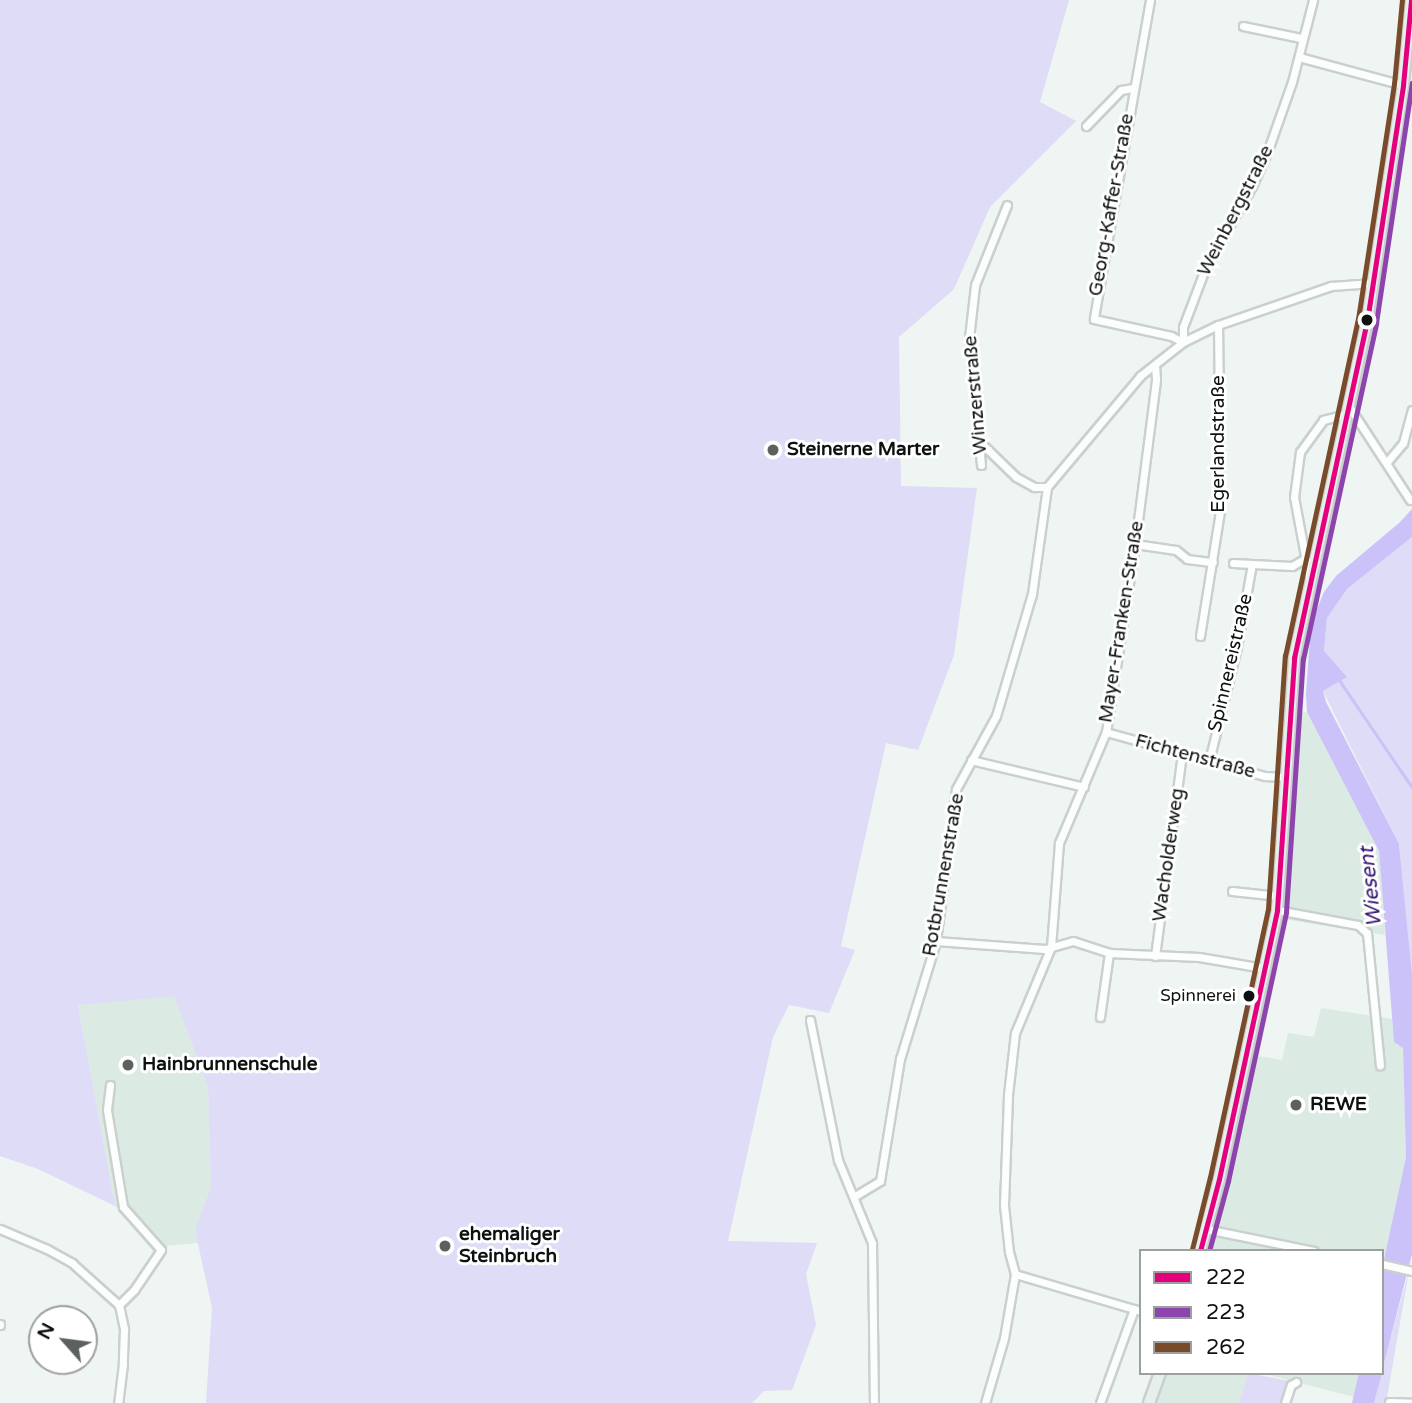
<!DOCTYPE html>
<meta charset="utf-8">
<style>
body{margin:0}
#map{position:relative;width:1412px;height:1403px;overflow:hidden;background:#eef5f2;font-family:"Varela Round",sans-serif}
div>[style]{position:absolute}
.built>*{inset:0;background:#dbeae3}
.green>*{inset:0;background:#dedcf6}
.water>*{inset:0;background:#cac2f8}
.stream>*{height:2.5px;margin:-1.25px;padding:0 1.25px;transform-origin:1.25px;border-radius:1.25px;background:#cac2f8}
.roads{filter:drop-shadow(2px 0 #cad0cd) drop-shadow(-2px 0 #cad0cd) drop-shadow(0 2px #cad0cd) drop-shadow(0 -2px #cad0cd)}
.minor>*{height:7px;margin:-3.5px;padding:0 3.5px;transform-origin:3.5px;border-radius:3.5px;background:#fcfefd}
.primary>*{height:10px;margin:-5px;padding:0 5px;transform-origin:5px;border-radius:5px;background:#e7efec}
.bus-1>*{height:5px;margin:-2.5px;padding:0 2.5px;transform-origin:2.5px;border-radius:2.5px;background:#e5007d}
.bus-2>*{height:5px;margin:-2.5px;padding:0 2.5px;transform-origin:2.5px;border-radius:2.5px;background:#8e44ad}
.bus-3>*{height:5px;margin:-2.5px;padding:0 2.5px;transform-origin:2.5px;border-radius:2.5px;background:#7a4b2a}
.dots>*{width:19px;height:19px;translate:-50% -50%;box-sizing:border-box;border:4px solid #fff;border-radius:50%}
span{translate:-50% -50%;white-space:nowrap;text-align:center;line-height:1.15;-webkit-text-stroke:6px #fff;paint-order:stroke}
.bus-label{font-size:17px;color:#0d110f}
.right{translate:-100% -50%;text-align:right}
.street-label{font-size:19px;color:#0d110f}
.poi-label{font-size:19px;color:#0d110f;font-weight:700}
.left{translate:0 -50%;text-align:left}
.water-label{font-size:21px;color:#381973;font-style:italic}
.legend{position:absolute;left:1139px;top:1249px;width:245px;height:126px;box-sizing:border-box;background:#fff;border:2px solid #9ea09f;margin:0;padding:9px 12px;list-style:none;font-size:21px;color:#0d110f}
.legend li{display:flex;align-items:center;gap:14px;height:35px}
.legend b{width:35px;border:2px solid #9ea09f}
.north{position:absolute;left:28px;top:1305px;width:70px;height:70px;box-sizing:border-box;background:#fff;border:2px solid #9ea09f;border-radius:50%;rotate:298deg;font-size:19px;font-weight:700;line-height:28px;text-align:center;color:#0d110f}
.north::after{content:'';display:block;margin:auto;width:24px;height:32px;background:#5c615e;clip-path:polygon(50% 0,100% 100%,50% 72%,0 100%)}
</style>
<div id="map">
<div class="built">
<div style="clip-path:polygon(1307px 712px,1379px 851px,1385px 935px,1283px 919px,1291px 714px)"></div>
<div style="clip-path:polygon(136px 948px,174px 996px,208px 1087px,211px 1186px,195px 1230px,198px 1243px,151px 1247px,115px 1206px,78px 1005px)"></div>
<div style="clip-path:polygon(1321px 1008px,1392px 1019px,1394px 1042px,1403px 1048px,1406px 1157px,1382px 1269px,1382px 1251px,1200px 1251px,1252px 1055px,1282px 1060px,1288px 1033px,1314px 1037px)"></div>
<div style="clip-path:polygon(1159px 1373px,1248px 1373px,1239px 1403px,1149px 1403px)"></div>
<div style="clip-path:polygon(1261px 1373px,1359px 1373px,1354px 1397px)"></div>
</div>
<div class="green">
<div style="clip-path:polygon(0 0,1069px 0,1040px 102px,1076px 121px,990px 207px,954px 289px,899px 337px,901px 486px,977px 488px,954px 655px,918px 750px,886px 743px,841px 946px,855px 950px,829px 1013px,789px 1005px,773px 1037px,728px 1241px,817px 1243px,806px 1274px,816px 1325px,792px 1390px,764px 1391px,752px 1403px,206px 1403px,212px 1308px,195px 1230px,211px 1186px,208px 1087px,174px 996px,78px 1005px,115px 1206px,38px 1169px,0 1156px)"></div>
<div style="clip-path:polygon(1412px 537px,1412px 974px,1399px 844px,1323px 691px,1347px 677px,1324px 652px,1327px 618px,1347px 589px)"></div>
<div style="clip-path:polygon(1409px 1271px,1386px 1403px,1374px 1403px,1387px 1351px)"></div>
<div style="clip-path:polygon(1248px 1373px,1289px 1381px,1280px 1403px,1239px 1403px)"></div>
</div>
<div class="water">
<div style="clip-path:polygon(1412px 509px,1412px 537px,1347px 589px,1327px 618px,1324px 651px,1347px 677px,1323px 691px,1326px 702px,1399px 844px,1412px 974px,1412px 1254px,1382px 1371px,1382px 1269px,1406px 1157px,1403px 1048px,1394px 1042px,1379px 851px,1307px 712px,1306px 694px,1311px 624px,1324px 592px,1336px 576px,1399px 523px)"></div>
<div style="clip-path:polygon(1359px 1373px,1382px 1373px,1374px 1403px,1352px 1403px)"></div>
</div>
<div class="stream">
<div style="left:1340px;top:681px;width:128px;rotate:55.8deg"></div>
</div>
<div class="roads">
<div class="minor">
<div style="left:1150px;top:0;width:324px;rotate:100deg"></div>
<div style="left:1094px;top:319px;width:79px;rotate:12.4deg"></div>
<div style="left:1171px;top:336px;width:13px;rotate:27deg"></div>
<div style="left:1183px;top:342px;width:15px;rotate:-90deg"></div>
<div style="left:1183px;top:327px;width:65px;rotate:-69.3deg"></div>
<div style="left:1206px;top:266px;width:92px;rotate:-60.1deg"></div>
<div style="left:1252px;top:186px;width:39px;rotate:-66deg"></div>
<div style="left:1268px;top:150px;width:72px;rotate:-70.6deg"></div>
<div style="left:1292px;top:82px;width:85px;rotate:-75.6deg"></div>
<div style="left:1243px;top:26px;width:59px;rotate:11.7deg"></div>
<div style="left:1299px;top:57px;width:108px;rotate:15.1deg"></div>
<div style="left:1086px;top:126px;width:50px;rotate:-45.8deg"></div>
<div style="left:1121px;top:90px;width:11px;rotate:-10deg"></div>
<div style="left:1350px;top:408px;width:110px;rotate:56.9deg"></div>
<div style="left:982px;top:444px;width:47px;rotate:44.1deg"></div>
<div style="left:1016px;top:477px;width:21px;rotate:29deg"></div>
<div style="left:1034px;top:487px;width:13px"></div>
<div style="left:1387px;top:462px;width:25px;rotate:-50deg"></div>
<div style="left:1403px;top:443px;width:34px;rotate:-75deg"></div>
<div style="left:981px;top:465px;width:128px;rotate:-95.4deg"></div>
<div style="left:969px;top:338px;width:53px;rotate:-83.5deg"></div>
<div style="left:975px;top:285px;width:86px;rotate:-68.2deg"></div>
<div style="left:1135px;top:544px;width:41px;rotate:8.3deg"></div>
<div style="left:1176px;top:550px;width:14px;rotate:39deg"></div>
<div style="left:1187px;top:559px;width:26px;rotate:7deg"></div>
<div style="left:1233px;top:563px;width:59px;rotate:2.9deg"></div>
<div style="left:1292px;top:566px;width:14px;rotate:-30deg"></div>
<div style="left:1309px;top:577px;width:81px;rotate:-100.6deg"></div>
<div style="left:1294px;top:497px;width:45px;rotate:-82.4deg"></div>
<div style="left:1300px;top:452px;width:39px;rotate:-54deg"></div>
<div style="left:1323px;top:420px;width:27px;rotate:-15deg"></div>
<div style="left:1200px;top:636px;width:127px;rotate:-80.9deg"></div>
<div style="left:1220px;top:511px;width:186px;rotate:-90.6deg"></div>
<div style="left:1106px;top:732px;width:165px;rotate:15.5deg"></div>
<div style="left:1265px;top:776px;width:20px;rotate:3deg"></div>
<div style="left:971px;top:760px;width:116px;rotate:13.4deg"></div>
<div style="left:1209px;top:761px;width:117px;rotate:-76.2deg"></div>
<div style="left:1237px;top:647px;width:84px;rotate:-79.8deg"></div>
<div style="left:1232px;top:891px;width:47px;rotate:6.1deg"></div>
<div style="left:1277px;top:910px;width:82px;rotate:10.5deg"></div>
<div style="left:1358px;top:925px;width:12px;rotate:42deg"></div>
<div style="left:1367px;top:933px;width:133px;rotate:84.4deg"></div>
<div style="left:936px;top:941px;width:109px;rotate:4.2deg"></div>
<div style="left:1045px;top:949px;width:29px;rotate:-16deg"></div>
<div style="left:1073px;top:941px;width:38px;rotate:18deg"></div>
<div style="left:1109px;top:953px;width:90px;rotate:2.5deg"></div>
<div style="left:1199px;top:957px;width:65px;rotate:9.8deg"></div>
<div style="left:1155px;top:956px;width:205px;rotate:-82.4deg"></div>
<div style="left:1100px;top:1017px;width:65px;rotate:-82deg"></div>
<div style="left:810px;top:1020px;width:143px;rotate:78.7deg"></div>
<div style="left:838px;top:1160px;width:90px;rotate:67.7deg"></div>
<div style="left:872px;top:1243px;width:160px;rotate:89.3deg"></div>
<div style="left:110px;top:1085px;width:25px;rotate:97deg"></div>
<div style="left:107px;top:1110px;width:98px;rotate:80.6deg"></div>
<div style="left:123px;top:1207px;width:57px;rotate:48.5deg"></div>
<div style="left:161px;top:1250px;width:48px;rotate:124deg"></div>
<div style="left:134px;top:1290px;width:21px;rotate:135deg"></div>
<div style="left:855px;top:1196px;width:29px;rotate:-31deg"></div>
<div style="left:880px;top:1181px;width:124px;rotate:-80.7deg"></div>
<div style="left:900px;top:1059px;width:123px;rotate:-73deg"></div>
<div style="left:936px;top:941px;width:153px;rotate:-82.5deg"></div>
<div style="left:956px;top:789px;width:83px;rotate:-61.3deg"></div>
<div style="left:996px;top:716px;width:127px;rotate:-73.6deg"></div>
<div style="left:1032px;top:594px;width:108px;rotate:-82deg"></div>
<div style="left:1047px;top:487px;width:145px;rotate:-50deg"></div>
<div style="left:1140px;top:376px;width:55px;rotate:-38.3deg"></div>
<div style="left:1183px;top:342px;width:39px;rotate:-26deg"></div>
<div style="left:1218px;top:325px;width:120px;rotate:-19deg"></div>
<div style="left:1331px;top:286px;width:42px;rotate:-4.1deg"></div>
<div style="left:0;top:1229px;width:51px;rotate:23.1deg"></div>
<div style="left:47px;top:1249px;width:29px;rotate:29deg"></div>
<div style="left:72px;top:1263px;width:63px;rotate:41.8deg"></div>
<div style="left:119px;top:1305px;width:25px;rotate:78deg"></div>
<div style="left:124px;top:1329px;width:35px;rotate:92deg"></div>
<div style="left:123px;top:1364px;width:39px;rotate:97deg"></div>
<div style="left:1206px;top:1229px;width:110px;rotate:11.5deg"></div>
<div style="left:1382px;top:1264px;width:31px;rotate:13deg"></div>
<div style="left:1015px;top:1274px;width:131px;rotate:16.4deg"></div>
<div style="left:0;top:1324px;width:1px;rotate:90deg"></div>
<div style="left:1389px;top:1402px;width:23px;rotate:2deg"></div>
<div style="left:985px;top:1403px;width:68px;rotate:-73.7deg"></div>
<div style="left:1004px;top:1338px;width:65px;rotate:-80.2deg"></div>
<div style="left:1015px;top:1274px;width:23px;rotate:-105deg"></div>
<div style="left:1009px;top:1252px;width:47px;rotate:-96.1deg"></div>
<div style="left:1004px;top:1205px;width:110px;rotate:-87.9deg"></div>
<div style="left:1008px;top:1095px;width:62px;rotate:-83.6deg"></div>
<div style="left:1015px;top:1033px;width:93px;rotate:-67.3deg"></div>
<div style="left:1051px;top:947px;width:104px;rotate:-85.6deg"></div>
<div style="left:1059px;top:843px;width:121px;rotate:-67.1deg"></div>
<div style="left:1106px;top:732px;width:190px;rotate:-81.2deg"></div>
<div style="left:1135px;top:544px;width:166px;rotate:-82.7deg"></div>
<div style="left:1156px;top:379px;width:13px;rotate:-94deg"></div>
<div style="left:1100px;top:1403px;width:100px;rotate:-70.1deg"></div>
<div style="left:1285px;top:1403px;width:19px;rotate:-72deg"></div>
<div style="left:1291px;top:1385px;width:6px;rotate:-31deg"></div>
</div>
<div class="primary">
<div style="left:1200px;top:1251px;width:74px;rotate:-75.2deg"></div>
<div style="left:1219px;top:1179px;width:275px;rotate:-77.8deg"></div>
<div style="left:1277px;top:910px;width:253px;rotate:-86.1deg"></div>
<div style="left:1294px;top:658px;width:345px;rotate:-77.8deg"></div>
<div style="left:1367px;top:321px;width:239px;rotate:-81.3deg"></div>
<div style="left:1403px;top:85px;width:85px;rotate:-84.6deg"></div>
<div style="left:1149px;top:1403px;width:32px;rotate:-70deg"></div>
</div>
</div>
<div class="bus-1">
<div style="left:1200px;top:1251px;width:74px;rotate:-75.2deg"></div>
<div style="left:1219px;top:1179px;width:275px;rotate:-77.8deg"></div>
<div style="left:1277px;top:910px;width:253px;rotate:-86.1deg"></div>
<div style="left:1294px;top:658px;width:345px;rotate:-77.8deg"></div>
<div style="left:1367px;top:321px;width:239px;rotate:-81.3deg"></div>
<div style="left:1403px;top:85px;width:85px;rotate:-84.6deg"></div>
</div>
<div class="bus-2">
<div style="left:1209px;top:1251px;width:73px;rotate:-74.8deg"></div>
<div style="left:1228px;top:1181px;width:275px;rotate:-77.8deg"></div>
<div style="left:1286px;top:912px;width:254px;rotate:-86.2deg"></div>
<div style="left:1303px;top:659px;width:344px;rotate:-77.7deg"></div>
<div style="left:1376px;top:323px;width:243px;rotate:-81.5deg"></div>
</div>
<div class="bus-3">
<div style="left:1192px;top:1249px;width:74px;rotate:-76deg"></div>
<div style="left:1210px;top:1177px;width:274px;rotate:-77.8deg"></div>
<div style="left:1268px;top:909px;width:254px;rotate:-86.2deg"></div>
<div style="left:1285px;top:656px;width:345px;rotate:-77.8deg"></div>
<div style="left:1358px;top:319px;width:238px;rotate:-81.3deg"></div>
<div style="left:1394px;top:84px;width:84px;rotate:-84.6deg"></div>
</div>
<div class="dots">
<div style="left:1367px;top:320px;background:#0d110f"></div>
<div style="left:773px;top:450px;background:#5c615e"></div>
<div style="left:1249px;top:996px;background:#0d110f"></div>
<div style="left:128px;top:1065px;background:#5c615e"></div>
<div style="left:1296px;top:1105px;background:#5c615e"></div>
<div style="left:445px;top:1246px;background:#5c615e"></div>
</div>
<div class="bus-label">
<span class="right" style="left:1236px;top:996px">Spinnerei</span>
</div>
<div class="street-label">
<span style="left:1112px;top:205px;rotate:-80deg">Georg-Kaffer-Straße</span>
<span style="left:1236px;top:211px;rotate:-63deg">Weinbergstraße</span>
<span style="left:976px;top:395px;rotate:-95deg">Winzerstraße</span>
<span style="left:1219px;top:444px;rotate:-90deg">Egerlandstraße</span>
<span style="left:1122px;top:622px;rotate:-81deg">Mayer-Franken-Straße</span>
<span style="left:1231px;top:663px;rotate:-77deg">Spinnereistraße</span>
<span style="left:1195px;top:757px;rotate:15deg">Fichtenstraße</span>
<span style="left:1169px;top:855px;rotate:-82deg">Wacholderweg</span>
<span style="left:944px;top:875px;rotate:-80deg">Rotbrunnenstraße</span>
</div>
<div class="poi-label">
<span class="left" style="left:787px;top:450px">Steinerne Marter</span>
<span class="left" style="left:142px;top:1065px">Hainbrunnenschule</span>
<span class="left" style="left:1310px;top:1105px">REWE</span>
<span class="left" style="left:459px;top:1246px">ehemaliger<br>Steinbruch</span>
</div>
<div class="water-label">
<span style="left:1371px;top:887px;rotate:-96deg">Wiesent</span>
</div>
<ul class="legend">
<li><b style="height:9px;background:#e5007d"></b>222</li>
<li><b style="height:9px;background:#8e44ad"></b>223</li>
<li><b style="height:9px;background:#7a4b2a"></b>262</li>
</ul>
<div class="north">N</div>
</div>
